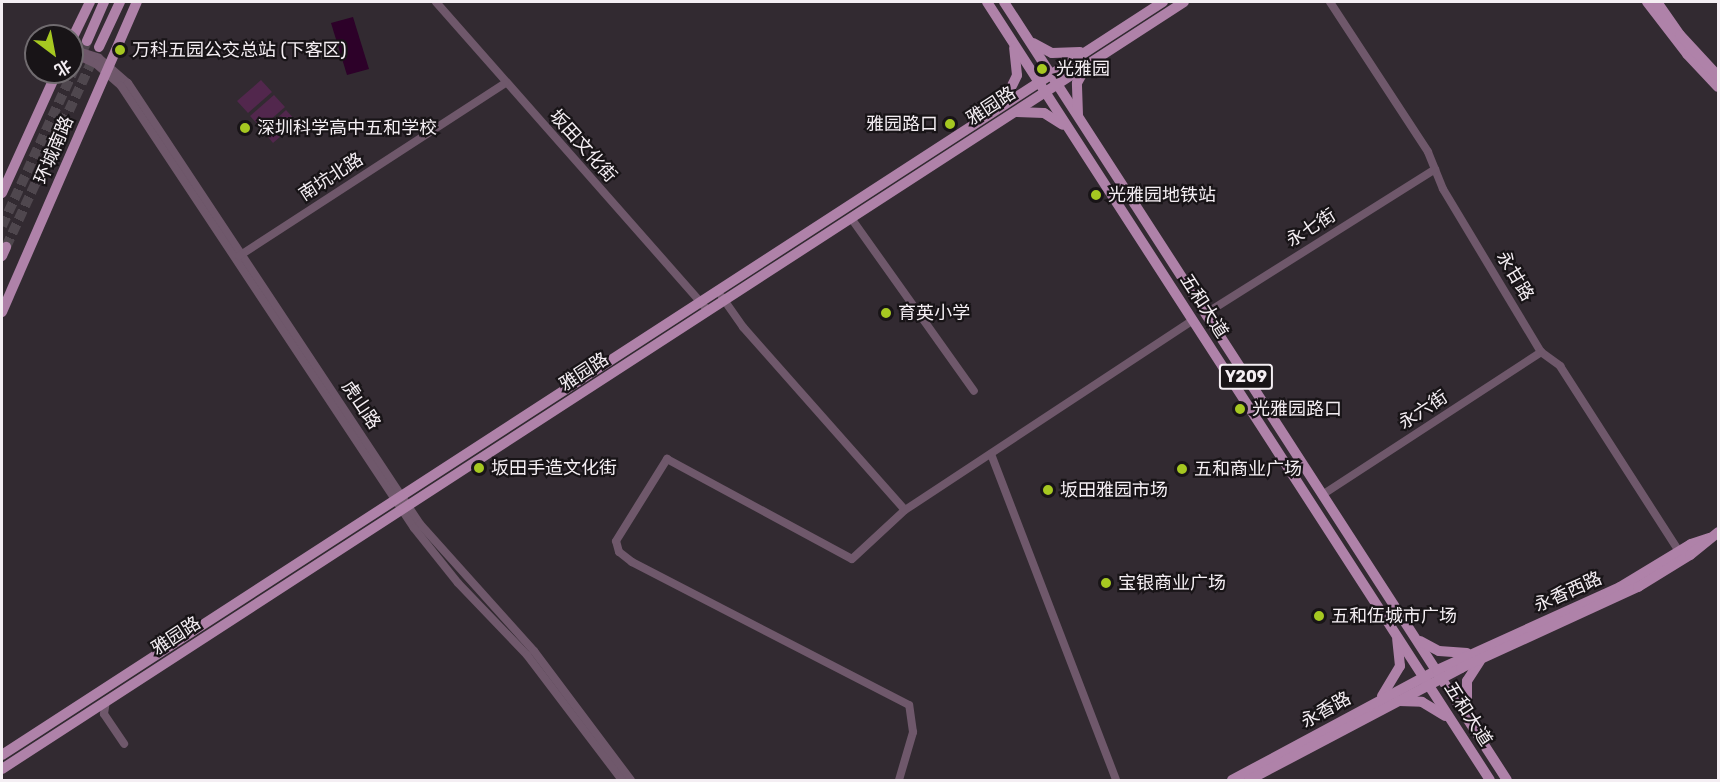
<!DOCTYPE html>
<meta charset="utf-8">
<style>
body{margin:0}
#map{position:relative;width:1720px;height:782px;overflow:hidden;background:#322a31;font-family:Rubik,"Noto Sans SC",sans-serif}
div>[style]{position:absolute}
.green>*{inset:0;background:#52274d}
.water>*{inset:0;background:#2d0129}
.major-tunnel>*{height:10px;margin-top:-5px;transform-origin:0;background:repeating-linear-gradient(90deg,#4f474e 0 10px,transparent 0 15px)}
.minor>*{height:8px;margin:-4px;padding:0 4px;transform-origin:4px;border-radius:4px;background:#6f586b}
.major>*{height:10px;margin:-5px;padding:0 5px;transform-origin:5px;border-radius:5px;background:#af82a9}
.dots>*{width:16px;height:16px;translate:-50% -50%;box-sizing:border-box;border:3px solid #181417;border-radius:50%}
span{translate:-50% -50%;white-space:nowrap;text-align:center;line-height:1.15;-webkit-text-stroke:4.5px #181417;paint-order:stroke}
.shield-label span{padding:2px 4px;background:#181417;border:2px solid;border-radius:4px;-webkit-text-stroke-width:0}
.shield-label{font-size:16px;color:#f4eef3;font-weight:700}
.poi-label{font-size:18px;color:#f4eef3}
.left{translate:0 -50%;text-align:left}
.right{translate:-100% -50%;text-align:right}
.street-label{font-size:18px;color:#f4eef3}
.frame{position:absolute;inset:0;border:3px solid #f4eef3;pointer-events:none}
.north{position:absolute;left:24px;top:24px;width:60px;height:60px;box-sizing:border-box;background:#181417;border:2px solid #706b6f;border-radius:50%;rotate:148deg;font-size:16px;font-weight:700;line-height:24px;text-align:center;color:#f4eef3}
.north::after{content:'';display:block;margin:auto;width:21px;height:27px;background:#a6c821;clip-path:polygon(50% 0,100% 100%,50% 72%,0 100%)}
</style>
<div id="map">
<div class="green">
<div style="clip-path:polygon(261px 80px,272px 92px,248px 113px,237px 101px)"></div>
<div style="clip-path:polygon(274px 95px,285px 107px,261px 128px,250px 116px)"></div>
<div style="clip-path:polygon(286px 110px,297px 122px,273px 143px,263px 131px)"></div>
</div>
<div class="water">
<div style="clip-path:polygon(353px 17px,369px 69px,347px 75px,331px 23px)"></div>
</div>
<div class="major-tunnel">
<div style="left:2px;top:226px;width:204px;rotate:-65.3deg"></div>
<div style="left:6px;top:247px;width:213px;rotate:-65.2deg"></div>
</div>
<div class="minor">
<div style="left:436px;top:2px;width:412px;rotate:48.6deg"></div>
<div style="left:1330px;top:2px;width:179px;rotate:56.8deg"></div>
<div style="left:1428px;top:152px;width:40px;rotate:68deg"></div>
<div style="left:1443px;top:189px;width:190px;rotate:59deg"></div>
<div style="left:1541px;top:352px;width:24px;rotate:36deg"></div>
<div style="left:1560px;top:366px;width:226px;rotate:57.3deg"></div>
<div style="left:72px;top:49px;width:28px;rotate:18deg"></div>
<div style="left:99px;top:58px;width:38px;rotate:41deg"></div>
<div style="left:128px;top:83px;width:529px;rotate:56.49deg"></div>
<div style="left:420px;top:524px;width:171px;rotate:48.1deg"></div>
<div style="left:534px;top:651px;width:161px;rotate:53.1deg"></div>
<div style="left:72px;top:53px;width:26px;rotate:25deg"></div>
<div style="left:96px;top:64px;width:33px;rotate:41deg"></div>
<div style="left:121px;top:86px;width:530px;rotate:56.46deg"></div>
<div style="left:414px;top:528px;width:70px;rotate:51.3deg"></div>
<div style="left:458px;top:583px;width:100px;rotate:46.2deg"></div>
<div style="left:527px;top:655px;width:157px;rotate:52.8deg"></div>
<div style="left:851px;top:218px;width:212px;rotate:54.6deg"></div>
<div style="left:239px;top:256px;width:317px;rotate:-33deg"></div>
<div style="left:722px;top:297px;width:37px;rotate:55deg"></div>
<div style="left:743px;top:327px;width:244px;rotate:48.5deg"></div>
<div style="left:1205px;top:314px;width:272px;rotate:-32.2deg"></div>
<div style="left:991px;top:454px;width:349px;rotate:69deg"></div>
<div style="left:1322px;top:495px;width:262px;rotate:-33.1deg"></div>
<div style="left:106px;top:701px;width:13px;rotate:99deg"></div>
<div style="left:104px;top:714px;width:36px;rotate:56deg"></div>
<div style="left:899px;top:780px;width:50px;rotate:-73.7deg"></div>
<div style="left:913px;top:732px;width:27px;rotate:-98deg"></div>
<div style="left:909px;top:705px;width:312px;rotate:-152.7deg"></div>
<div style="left:632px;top:562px;width:16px;rotate:-142deg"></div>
<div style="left:619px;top:552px;width:11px;rotate:-105deg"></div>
<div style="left:616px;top:541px;width:97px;rotate:-58.1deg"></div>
<div style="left:667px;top:459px;width:210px;rotate:28.4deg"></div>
<div style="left:852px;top:559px;width:72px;rotate:-42.8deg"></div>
<div style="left:905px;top:510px;width:345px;rotate:-33.4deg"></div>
</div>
<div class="major">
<div style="left:987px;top:2px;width:926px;rotate:57.12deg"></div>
<div style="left:1004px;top:2px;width:926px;rotate:57.12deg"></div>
<div style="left:1647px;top:2px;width:66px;rotate:52.4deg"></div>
<div style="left:1687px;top:54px;width:45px;rotate:46.8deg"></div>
<div style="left:1657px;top:2px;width:40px;rotate:55.1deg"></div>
<div style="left:1680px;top:35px;width:56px;rotate:47.2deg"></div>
<div style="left:72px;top:39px;width:41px;rotate:-64.1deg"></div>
<div style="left:87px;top:41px;width:43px;rotate:-66.4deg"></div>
<div style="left:1033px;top:43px;width:21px;rotate:28deg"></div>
<div style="left:1052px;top:53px;width:28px;rotate:-2deg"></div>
<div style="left:99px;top:47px;width:50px;rotate:-65deg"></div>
<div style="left:1006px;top:98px;width:25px;rotate:-64deg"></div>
<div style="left:1017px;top:75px;width:27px;rotate:-96deg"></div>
<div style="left:1017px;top:112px;width:27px;rotate:2deg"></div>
<div style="left:1044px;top:113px;width:22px;rotate:32deg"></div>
<div style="left:1078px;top:115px;width:32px;rotate:-92deg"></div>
<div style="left:1077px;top:83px;width:18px;rotate:-61deg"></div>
<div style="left:2px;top:193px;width:133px;rotate:-65.6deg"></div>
<div style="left:2px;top:256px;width:10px;rotate:-66deg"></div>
<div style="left:2px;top:312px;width:338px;rotate:-66.5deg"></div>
<div style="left:1420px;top:641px;width:21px;rotate:28deg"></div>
<div style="left:1439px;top:651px;width:28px;rotate:4deg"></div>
<div style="left:1382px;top:696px;width:35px;rotate:-59deg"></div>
<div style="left:1400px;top:666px;width:27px;rotate:-96deg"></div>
<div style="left:1399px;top:701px;width:23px;rotate:2deg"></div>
<div style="left:1422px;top:702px;width:27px;rotate:31deg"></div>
<div style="left:1467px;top:715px;width:34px;rotate:-90deg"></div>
<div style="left:1467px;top:681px;width:24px;rotate:-57deg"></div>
<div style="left:2px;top:755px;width:1384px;rotate:-32.97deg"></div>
<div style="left:2px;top:769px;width:1409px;rotate:-32.98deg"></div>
<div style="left:1232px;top:780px;width:233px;rotate:-28.2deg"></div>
<div style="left:1437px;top:670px;width:201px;rotate:-24.4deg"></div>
<div style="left:1620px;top:587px;width:83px;rotate:-31.2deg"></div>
<div style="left:1691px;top:544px;width:20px;rotate:-18deg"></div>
<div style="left:1249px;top:780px;width:240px;rotate:-27.8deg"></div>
<div style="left:1461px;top:668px;width:195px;rotate:-24.6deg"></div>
<div style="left:1638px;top:587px;width:61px;rotate:-31.6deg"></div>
<div style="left:1690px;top:555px;width:36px;rotate:-39deg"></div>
</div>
<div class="dots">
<div style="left:120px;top:50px;background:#a6c821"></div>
<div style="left:1042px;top:69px;background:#a6c821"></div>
<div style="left:950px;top:124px;background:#a6c821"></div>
<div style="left:245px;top:128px;background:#a6c821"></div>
<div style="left:1096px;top:195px;background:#a6c821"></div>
<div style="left:886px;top:313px;background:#a6c821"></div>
<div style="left:1240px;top:409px;background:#a6c821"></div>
<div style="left:479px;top:468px;background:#a6c821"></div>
<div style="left:1182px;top:469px;background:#a6c821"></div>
<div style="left:1048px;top:490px;background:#a6c821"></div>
<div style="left:1106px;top:583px;background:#a6c821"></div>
<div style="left:1319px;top:616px;background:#a6c821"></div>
</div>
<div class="shield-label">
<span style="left:1246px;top:377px">Y209</span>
</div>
<div class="poi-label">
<span class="left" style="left:132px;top:50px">万科五园公交总站 (下客区)</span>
<span class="left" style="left:1056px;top:69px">光雅园</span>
<span class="right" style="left:938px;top:124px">雅园路口</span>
<span class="left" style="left:257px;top:128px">深圳科学高中五和学校</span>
<span class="left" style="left:1108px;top:195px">光雅园地铁站</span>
<span class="left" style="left:898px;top:313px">育英小学</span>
<span class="left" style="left:1252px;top:409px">光雅园路口</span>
<span class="left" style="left:491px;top:468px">坂田手造文化街</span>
<span class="left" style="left:1194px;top:469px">五和商业广场</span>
<span class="left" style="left:1060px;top:490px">坂田雅园市场</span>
<span class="left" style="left:1118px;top:583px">宝银商业广场</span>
<span class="left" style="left:1331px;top:616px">五和伍城市广场</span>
</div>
<div class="street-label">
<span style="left:991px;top:106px;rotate:-33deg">雅园路</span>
<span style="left:583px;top:146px;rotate:48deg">坂田文化街</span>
<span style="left:54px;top:150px;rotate:-67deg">环城南路</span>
<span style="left:331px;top:177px;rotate:-33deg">南坑北路</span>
<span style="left:1311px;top:228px;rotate:-32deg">永七街</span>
<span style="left:1515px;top:276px;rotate:59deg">永甘路</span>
<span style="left:1204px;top:306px;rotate:57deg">五和大道</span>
<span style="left:584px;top:372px;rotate:-33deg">雅园路</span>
<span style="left:361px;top:405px;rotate:56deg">虎山路</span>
<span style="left:1423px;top:410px;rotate:-33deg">永六街</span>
<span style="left:1568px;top:592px;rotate:-24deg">永香西路</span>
<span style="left:176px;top:636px;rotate:-33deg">雅园路</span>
<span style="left:1326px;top:710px;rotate:-29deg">永香路</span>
<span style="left:1468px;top:714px;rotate:57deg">五和大道</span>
</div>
<div class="frame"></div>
<div class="north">北</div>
</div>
